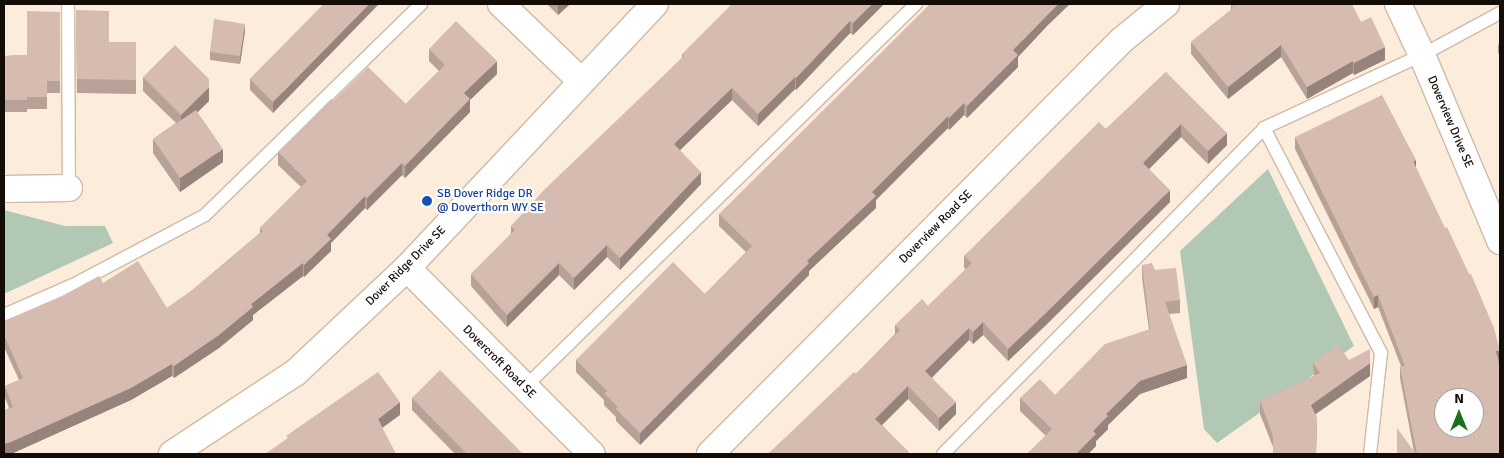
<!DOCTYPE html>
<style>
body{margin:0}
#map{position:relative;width:1504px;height:458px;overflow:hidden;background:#fcecdc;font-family:Signika,sans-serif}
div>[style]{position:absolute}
.green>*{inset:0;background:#b1c8b4}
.roads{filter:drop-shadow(1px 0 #cebaa7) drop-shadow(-1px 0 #cebaa7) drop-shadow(0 1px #cebaa7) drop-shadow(0 -1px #cebaa7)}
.service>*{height:12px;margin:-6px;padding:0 6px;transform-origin:6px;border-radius:6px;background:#fff}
.minor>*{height:26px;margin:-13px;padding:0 13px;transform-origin:13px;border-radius:13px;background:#fff}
.wall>*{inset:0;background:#b8a197}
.shaded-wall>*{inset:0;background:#96837b}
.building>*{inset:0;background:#d6bbb0}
.dots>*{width:14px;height:14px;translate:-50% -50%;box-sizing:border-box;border:2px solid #fff;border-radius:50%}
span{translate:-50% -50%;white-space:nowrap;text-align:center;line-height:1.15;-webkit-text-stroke:4.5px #fff;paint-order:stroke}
.street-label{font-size:12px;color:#140d07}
.transit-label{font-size:12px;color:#164399}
.left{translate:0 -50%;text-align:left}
.frame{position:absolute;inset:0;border:5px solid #140d07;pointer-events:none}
.north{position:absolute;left:1434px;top:388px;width:50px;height:50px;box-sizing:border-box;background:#fff;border:1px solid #a19e9c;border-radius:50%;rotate:0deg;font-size:14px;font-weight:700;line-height:20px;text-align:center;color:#140d07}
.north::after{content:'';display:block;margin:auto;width:18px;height:22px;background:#1b7019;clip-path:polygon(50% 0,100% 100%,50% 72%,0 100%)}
</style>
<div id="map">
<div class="green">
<div style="clip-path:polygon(1268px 169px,1354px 346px,1217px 443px,1204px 429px,1180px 251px)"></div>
<div style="clip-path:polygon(4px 210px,65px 226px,105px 226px,113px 243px,4px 294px)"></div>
</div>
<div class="roads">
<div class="service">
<div style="left:68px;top:4px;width:184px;rotate:89.7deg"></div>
<div style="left:1264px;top:128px;width:254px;rotate:62.5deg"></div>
<div style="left:1381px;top:353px;width:102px;rotate:96.2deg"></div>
<div style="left:4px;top:315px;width:75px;rotate:-23.5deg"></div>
<div style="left:73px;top:285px;width:149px;rotate:-27.9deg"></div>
<div style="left:205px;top:215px;width:302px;rotate:-44.3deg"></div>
<div style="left:524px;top:388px;width:549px;rotate:-44.41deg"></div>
<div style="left:943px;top:454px;width:458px;rotate:-45.4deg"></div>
<div style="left:1264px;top:128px;width:174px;rotate:-24.8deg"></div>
<div style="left:1422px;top:55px;width:89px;rotate:-28.3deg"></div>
</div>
<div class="minor">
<div style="left:501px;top:4px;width:111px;rotate:43.9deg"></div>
<div style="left:1398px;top:4px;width:56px;rotate:64.8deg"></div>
<div style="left:1422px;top:55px;width:202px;rotate:67.2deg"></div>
<div style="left:4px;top:189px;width:65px;rotate:-0.9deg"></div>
<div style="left:407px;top:268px;width:262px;rotate:45.2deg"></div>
<div style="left:172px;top:454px;width:147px;rotate:-33.4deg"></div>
<div style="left:295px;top:373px;width:154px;rotate:-43.2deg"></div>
<div style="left:407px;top:268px;width:362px;rotate:-46.8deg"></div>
<div style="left:710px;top:454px;width:584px;rotate:-45.14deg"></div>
<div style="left:1122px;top:40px;width:57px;rotate:-39.3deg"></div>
</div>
</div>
<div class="wall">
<div style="clip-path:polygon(324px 4px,273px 113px,250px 90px,250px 79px)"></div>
<div style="clip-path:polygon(547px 4px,570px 4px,558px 15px)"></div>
<div style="clip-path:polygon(884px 4px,853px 35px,850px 33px,796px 90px,795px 89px,758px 126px,732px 100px,680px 150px,701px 184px,620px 270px,607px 257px,574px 290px,559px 275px,507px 327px,471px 286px,471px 274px,511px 234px,511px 226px,682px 58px,682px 54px)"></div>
<div style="clip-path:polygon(1231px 4px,1361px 22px,1385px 60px,1354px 75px,1353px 73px,1307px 99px,1281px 57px,1228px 99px,1191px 54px,1191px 42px,1231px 10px)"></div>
<div style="clip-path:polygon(76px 10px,109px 42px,136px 42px,136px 94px,77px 93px)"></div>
<div style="clip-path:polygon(60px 12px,60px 93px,47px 93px,47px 109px,27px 109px,27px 112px,4px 112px,4px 56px,27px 55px)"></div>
<div style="clip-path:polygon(1047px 26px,1018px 57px,1018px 67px,967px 118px,964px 115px,949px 130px,948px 128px,916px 159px,876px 200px,876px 208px,809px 271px,809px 275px,640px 445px,616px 421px,616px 417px,604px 405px,604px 400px,576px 372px,576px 360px,705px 294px,746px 252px,719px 226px,719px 214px)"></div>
<div style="clip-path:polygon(245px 31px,240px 64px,210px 60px,210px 52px)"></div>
<div style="clip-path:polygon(1500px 44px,1500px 58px,1498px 52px,1498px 45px)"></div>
<div style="clip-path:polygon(429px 49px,497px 74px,470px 100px,470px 112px,405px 178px,402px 175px,367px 210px,365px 208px,331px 243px,331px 251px,304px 277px,303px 276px,253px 315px,253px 320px,219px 348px,174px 378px,172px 376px,131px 400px,11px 454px,9px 408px,5px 398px,5px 386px,19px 380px,4px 347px,4px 321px,103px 283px,167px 308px,190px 292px,260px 233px,260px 228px,301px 187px,278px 165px,278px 152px,333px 101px,406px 104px,439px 71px,429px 61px)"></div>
<div style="clip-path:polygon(1166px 72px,1227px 145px,1208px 164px,1181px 137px,1149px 169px,1170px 202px,1046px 325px,1008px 361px,983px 335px,973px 344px,969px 340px,932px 378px,956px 414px,939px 431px,908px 399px,882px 425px,909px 454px,768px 454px,856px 374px,895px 334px,895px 325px,928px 306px,966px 269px,964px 268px,964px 256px,1106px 129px)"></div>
<div style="clip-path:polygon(143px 77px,209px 101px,197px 112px,223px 162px,180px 192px,153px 153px,153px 139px,176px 123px,143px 91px)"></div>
<div style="clip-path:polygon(1500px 108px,1500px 126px,1499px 123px,1499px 109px)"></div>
<div style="clip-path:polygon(1295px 137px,1416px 168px,1500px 362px,1500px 454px,1397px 454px,1414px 452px,1400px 378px,1400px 367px,1401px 366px,1378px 307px,1374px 309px,1295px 149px)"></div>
<div style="clip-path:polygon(1142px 265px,1155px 270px,1180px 300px,1180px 313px,1169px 314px,1187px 378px,1140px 394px,1108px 425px,1108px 429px,1096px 441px,1096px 446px,1088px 454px,1027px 454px,1046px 436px,1020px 411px,1020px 398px,1055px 395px,1149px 330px,1142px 278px)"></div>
<div style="clip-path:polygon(1349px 360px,1370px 376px,1316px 414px,1317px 430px,1316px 454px,1273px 454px,1273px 447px,1260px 414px,1260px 401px,1314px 376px,1313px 363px)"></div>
<div style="clip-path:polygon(412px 398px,523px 454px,455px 454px,412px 410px)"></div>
</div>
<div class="shaded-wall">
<div style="clip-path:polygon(369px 4px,379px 4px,273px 113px,273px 102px)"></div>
<div style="clip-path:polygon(558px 4px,570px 4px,558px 15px)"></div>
<div style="clip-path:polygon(872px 4px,884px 4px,853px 35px,853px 23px)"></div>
<div style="clip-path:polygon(1058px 4px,1070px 4px,1047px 26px,1018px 57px,1018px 67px,967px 118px,967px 106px,1013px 50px)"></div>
<div style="clip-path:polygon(850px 21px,850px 33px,796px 90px,796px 78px)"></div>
<div style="clip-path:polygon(245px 24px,245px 31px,240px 64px,240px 56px)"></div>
<div style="clip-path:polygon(1281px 45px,1281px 57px,1228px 99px,1228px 87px)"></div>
<div style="clip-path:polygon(1385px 47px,1385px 60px,1354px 75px,1354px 63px)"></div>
<div style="clip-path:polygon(497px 61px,497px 74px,470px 100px,470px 112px,405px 178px,405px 166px,464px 93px)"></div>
<div style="clip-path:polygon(1353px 61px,1353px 73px,1307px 99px,1307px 87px)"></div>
<div style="clip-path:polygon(795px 77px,795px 89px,758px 126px,758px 114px)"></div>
<div style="clip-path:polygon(209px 87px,209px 101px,181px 129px,181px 115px)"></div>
<div style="clip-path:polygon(732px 88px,732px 100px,674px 156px,674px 144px)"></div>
<div style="clip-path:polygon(964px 103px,964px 115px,949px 130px,949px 118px)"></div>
<div style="clip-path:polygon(948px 116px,948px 128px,876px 200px,876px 208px,809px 271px,809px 275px,640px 445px,640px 433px,807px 261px,872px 192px)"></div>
<div style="clip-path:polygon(1181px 124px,1181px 137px,1143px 175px,1143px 163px)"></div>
<div style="clip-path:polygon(1227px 133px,1227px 145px,1208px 164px,1208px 151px)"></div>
<div style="clip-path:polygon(223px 149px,223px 162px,180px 192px,180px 178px)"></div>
<div style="clip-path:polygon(1416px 160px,1416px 171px,1413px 161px)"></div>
<div style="clip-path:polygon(402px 163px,402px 175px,367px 210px,367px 198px)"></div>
<div style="clip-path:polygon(701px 172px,701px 184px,620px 270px,620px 258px)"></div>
<div style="clip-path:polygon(1170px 190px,1170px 202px,1046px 325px,1008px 361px,1008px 349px)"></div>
<div style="clip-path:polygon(365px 196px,365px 208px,331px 243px,331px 251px,304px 277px,304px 265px,327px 235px)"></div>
<div style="clip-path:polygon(607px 245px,607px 257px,574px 290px,574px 278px)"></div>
<div style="clip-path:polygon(303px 263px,303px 276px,253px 315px,253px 320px,219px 348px,174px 378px,174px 366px)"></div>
<div style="clip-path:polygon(559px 263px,559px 275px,507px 327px,507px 315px)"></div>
<div style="clip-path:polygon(1378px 295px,1378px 307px,1374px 309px,1374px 297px)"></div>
<div style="clip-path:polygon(983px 322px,983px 335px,973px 344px,973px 332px)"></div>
<div style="clip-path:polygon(969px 328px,969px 340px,925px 384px,925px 371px)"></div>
<div style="clip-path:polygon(1496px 351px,1500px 351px,1500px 362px,1496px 363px)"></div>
<div style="clip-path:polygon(1370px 363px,1370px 376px,1311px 417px,1311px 405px)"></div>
<div style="clip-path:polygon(172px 364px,172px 376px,131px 400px,11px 454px,4px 454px,4px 444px)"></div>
<div style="clip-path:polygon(1187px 365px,1187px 378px,1140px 394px,1108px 425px,1108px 429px,1096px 441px,1096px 446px,1088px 454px,1076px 454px,1106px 414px,1140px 381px)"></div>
<div style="clip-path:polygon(908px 386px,908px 399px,875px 432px,875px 419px)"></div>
<div style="clip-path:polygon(400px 402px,400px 415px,378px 431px,378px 419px)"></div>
<div style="clip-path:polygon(956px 402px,956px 414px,939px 431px,939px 418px)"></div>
</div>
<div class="building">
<div style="clip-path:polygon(324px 4px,369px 4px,273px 102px,250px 79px)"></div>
<div style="clip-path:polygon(732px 4px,872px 4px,853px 23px,850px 21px,796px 78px,795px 77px,758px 114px,732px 88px,674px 144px,701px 172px,620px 258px,607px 245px,574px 278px,559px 263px,507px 315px,471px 274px,515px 230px,511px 226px,545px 189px,684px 56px,682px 54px)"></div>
<div style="clip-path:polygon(930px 4px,1058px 4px,1013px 50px,1018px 55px,967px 106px,964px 103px,949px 118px,948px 116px,872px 192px,876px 196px,807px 261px,809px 263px,640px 433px,616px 409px,618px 407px,604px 393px,607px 391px,576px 360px,673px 262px,705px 294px,752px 246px,719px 214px)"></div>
<div style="clip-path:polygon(1231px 4px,1352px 4px,1361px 22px,1371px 17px,1385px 47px,1354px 63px,1353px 61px,1307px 87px,1281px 45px,1228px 87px,1191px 42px,1233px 8px)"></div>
<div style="clip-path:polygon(76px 10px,109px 11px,109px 42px,136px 42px,136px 80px,77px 79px)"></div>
<div style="clip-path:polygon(27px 11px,60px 12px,60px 81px,47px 81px,47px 97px,27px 97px,27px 100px,4px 100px,4px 56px,27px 55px)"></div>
<div style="clip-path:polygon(214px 19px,245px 24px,240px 56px,210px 52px)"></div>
<div style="clip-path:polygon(456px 21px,497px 61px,464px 93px,470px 99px,405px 166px,402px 163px,367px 198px,365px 196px,327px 235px,331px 239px,304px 265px,303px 263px,251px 304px,253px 307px,219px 335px,174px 366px,172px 364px,131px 388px,11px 442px,4px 444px,4px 410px,13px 407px,5px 386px,23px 378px,4px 335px,4px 321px,62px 296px,99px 276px,103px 283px,138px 261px,167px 308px,190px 292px,263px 231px,260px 228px,307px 181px,278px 152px,331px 99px,333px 101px,368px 67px,406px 104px,445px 65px,429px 49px)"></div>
<div style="clip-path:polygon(175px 45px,209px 79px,209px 87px,181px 115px,143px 77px)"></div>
<div style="clip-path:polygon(1166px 72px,1227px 133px,1208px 151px,1181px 124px,1143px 163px,1170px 190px,1046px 313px,1008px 349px,983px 322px,973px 332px,969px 328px,925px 371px,956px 402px,939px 418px,908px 386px,875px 419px,909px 452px,907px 454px,768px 454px,854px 372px,856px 374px,900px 330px,895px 325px,922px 299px,928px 306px,972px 263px,964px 256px,1099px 122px,1106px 129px)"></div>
<div style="clip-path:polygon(evenodd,1382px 95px,1416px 160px,1413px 161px,1445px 228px,1447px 227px,1469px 274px,1471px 274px,1494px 328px,1500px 351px,1496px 351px,1500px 367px,1500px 454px,1417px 454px,1400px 367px,1405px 366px,1378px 295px,1374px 297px,1295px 137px,1382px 95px,1444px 398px,1474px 398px,1474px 428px,1444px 428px,1444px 398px)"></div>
<div style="clip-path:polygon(196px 110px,223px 149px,180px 178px,153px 139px)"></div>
<div style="clip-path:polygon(1152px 263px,1155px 270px,1176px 268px,1180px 300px,1165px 302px,1187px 365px,1140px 381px,1106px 414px,1108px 416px,1093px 431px,1096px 434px,1076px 454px,1027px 454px,1052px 429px,1020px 398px,1040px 379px,1055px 395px,1105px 344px,1150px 329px,1142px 265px)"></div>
<div style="clip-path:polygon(1338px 345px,1349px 360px,1370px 349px,1370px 363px,1311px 405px,1317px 418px,1316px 454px,1273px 454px,1273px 436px,1260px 401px,1320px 373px,1313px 363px)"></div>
<div style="clip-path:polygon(440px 370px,523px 454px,467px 454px,412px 398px)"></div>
<div style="clip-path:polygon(378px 372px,400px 402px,378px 419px,396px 454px,265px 454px,288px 438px,286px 436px)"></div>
<div style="clip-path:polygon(1397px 428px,1416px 454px,1397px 454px)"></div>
</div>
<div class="dots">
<div style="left:427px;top:201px;background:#1a4fb4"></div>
</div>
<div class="street-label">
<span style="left:1450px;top:122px;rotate:67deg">Doverview Drive SE</span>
<span style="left:936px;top:227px;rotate:-45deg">Doverview Road SE</span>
<span style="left:406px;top:266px;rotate:-45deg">Dover Ridge Drive SE</span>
<span style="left:499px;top:362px;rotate:45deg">Dovercroft Road SE</span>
</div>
<div class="transit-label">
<span class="left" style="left:437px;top:201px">SB Dover Ridge DR<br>@ Doverthorn WY SE</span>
</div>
<div class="frame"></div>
<div class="north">N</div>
</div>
